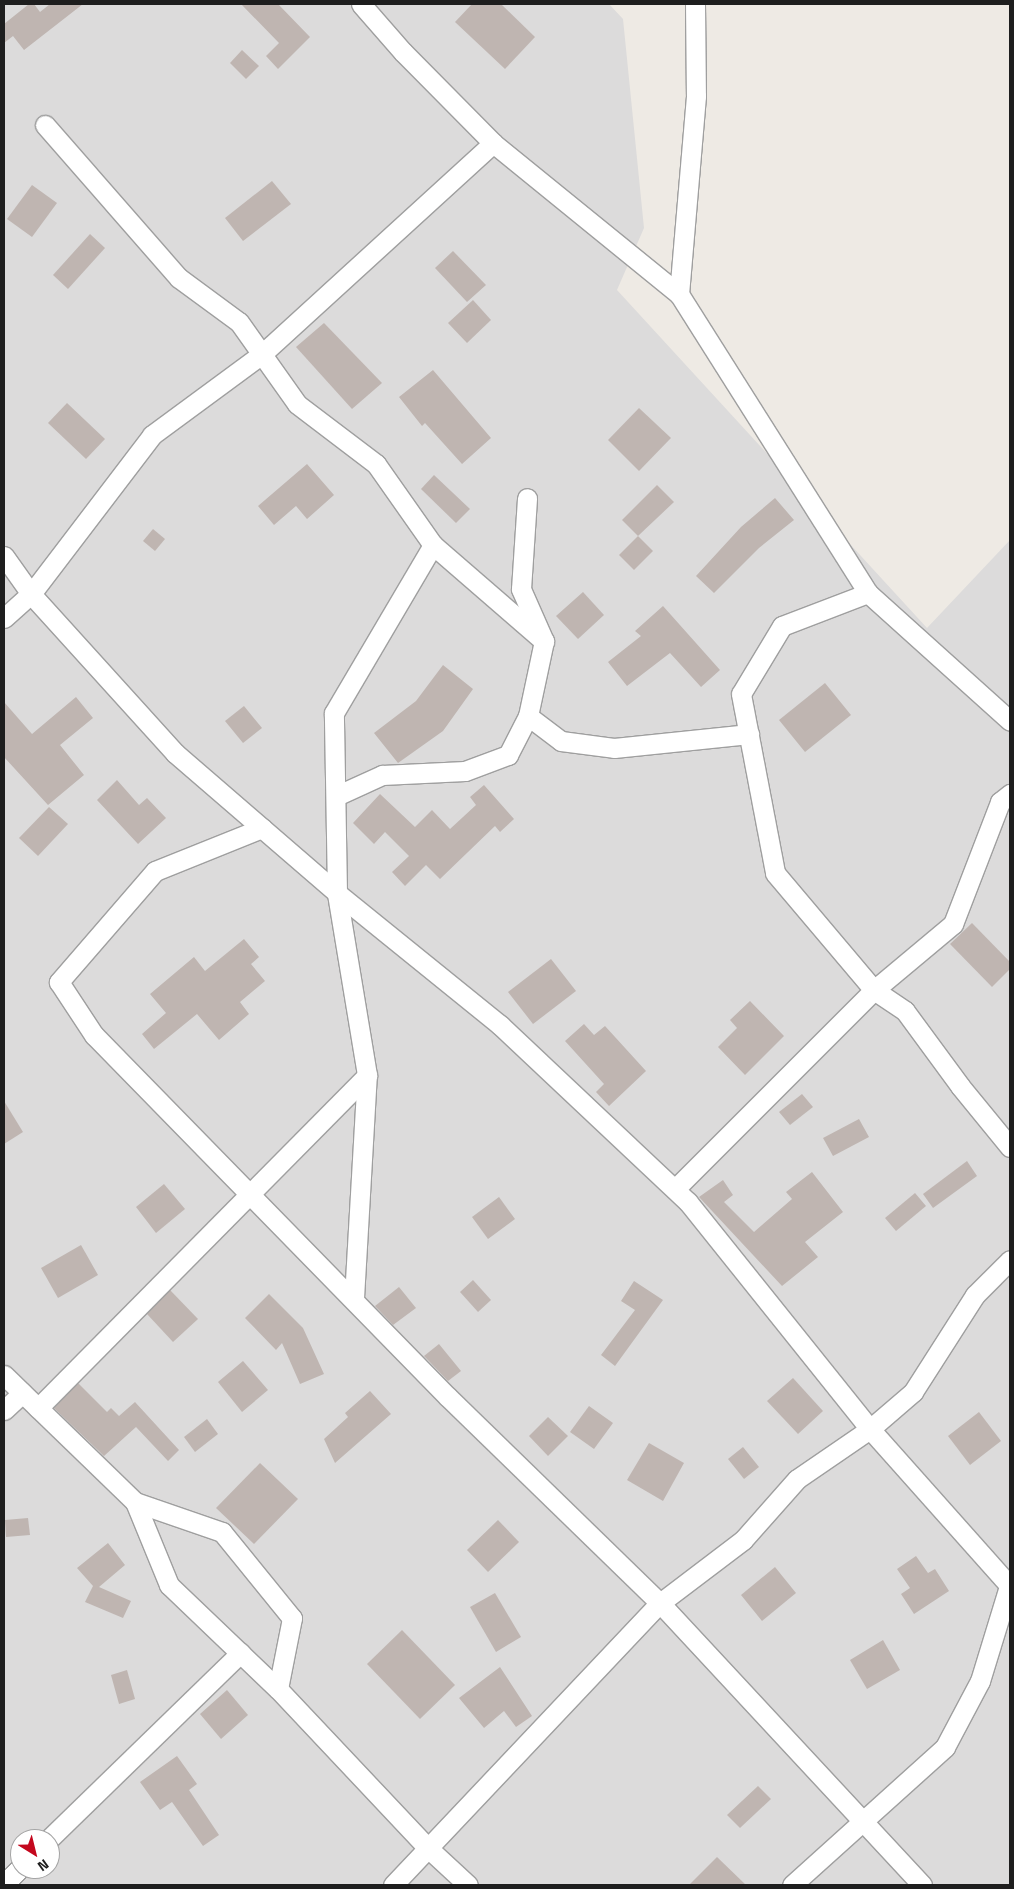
<!DOCTYPE html>
<style>
body{margin:0}
#map{position:relative;width:1014px;height:1889px;overflow:hidden;background:#eeeae4;font-family:"Titillium Web",sans-serif}
div>[style]{position:absolute}
.residential>*{inset:0;background:#dcdbdb}
.building>*{inset:0;background:#bfb5b1}
.roads{filter:drop-shadow(1px 0 #9f9f9f) drop-shadow(-1px 0 #9f9f9f) drop-shadow(0 1px #9f9f9f) drop-shadow(0 -1px #9f9f9f)}
.street>*{height:19px;margin:-9.5px;padding:0 9.5px;transform-origin:9.5px;border-radius:9.5px;background:#fff}
span{translate:-50% -50%;white-space:nowrap;text-align:center;line-height:1.15;-webkit-text-stroke:5px #fff;paint-order:stroke}
.frame{position:absolute;inset:0;border:5px solid #1e1e1e;pointer-events:none}
.north{position:absolute;left:10px;top:1829px;width:50px;height:50px;box-sizing:border-box;background:#fff;border:1px solid #a5a5a5;border-radius:50%;rotate:144deg;font-size:14px;font-weight:700;line-height:20px;text-align:center;color:#1e1e1e}
.north::after{content:'';display:block;margin:auto;width:18px;height:22px;background:#c4081e;clip-path:polygon(50% 0,100% 100%,50% 72%,0 100%)}
</style>
<div id="map">
<div class="residential">
<div style="clip-path:polygon(evenodd,4px 4px,609px 4px,623px 19px,644px 228px,617px 290px,927px 628px,1010px 540px,1010px 1885px,4px 1885px,4px 4px,20px 1839px,50px 1839px,50px 1869px,20px 1869px,20px 1839px)"></div>
</div>
<div class="building">
<div style="clip-path:polygon(29px 4px,34px 4px,40px 12px,50px 4px,83px 4px,24px 50px,13px 36px,4px 43px,4px 24px)"></div>
<div style="clip-path:polygon(241px 4px,278px 4px,310px 37px,278px 69px,266px 56px,279px 43px)"></div>
<div style="clip-path:polygon(472px 4px,501px 4px,535px 37px,505px 69px,455px 22px)"></div>
<div style="clip-path:polygon(242px 50px,259px 66px,246px 79px,230px 63px)"></div>
<div style="clip-path:polygon(272px 181px,291px 204px,243px 241px,225px 218px)"></div>
<div style="clip-path:polygon(32px 185px,57px 203px,32px 237px,7px 219px)"></div>
<div style="clip-path:polygon(90px 234px,105px 248px,68px 289px,53px 275px)"></div>
<div style="clip-path:polygon(453px 251px,486px 285px,467px 302px,435px 268px)"></div>
<div style="clip-path:polygon(473px 300px,491px 320px,467px 343px,448px 323px)"></div>
<div style="clip-path:polygon(324px 323px,382px 383px,352px 409px,296px 347px)"></div>
<div style="clip-path:polygon(433px 370px,491px 438px,462px 464px,425px 423px,422px 426px,399px 397px)"></div>
<div style="clip-path:polygon(67px 403px,105px 439px,86px 459px,48px 423px)"></div>
<div style="clip-path:polygon(639px 408px,671px 438px,639px 471px,608px 440px)"></div>
<div style="clip-path:polygon(307px 464px,334px 495px,307px 519px,296px 506px,274px 525px,258px 506px)"></div>
<div style="clip-path:polygon(434px 475px,470px 509px,456px 523px,421px 489px)"></div>
<div style="clip-path:polygon(657px 485px,674px 502px,638px 536px,622px 520px)"></div>
<div style="clip-path:polygon(775px 498px,794px 520px,759px 548px,714px 593px,696px 576px,741px 527px)"></div>
<div style="clip-path:polygon(153px 529px,165px 539px,155px 551px,143px 541px)"></div>
<div style="clip-path:polygon(638px 536px,653px 551px,634px 570px,619px 555px)"></div>
<div style="clip-path:polygon(583px 592px,604px 615px,578px 639px,556px 616px)"></div>
<div style="clip-path:polygon(663px 606px,720px 670px,701px 687px,670px 653px,627px 686px,608px 662px,641px 636px,635px 631px)"></div>
<div style="clip-path:polygon(443px 665px,473px 689px,443px 731px,398px 763px,374px 733px,416px 701px)"></div>
<div style="clip-path:polygon(825px 683px,851px 715px,805px 752px,779px 720px)"></div>
<div style="clip-path:polygon(76px 697px,93px 718px,60px 745px,84px 775px,48px 805px,4px 757px,4px 702px,32px 734px)"></div>
<div style="clip-path:polygon(244px 706px,262px 728px,243px 743px,225px 721px)"></div>
<div style="clip-path:polygon(117px 780px,139px 805px,147px 798px,166px 818px,138px 844px,97px 800px)"></div>
<div style="clip-path:polygon(484px 785px,514px 819px,500px 832px,495px 826px,440px 879px,426px 865px,405px 886px,392px 872px,409px 856px,385px 832px,374px 844px,353px 823px,380px 794px,415px 827px,432px 810px,450px 829px,476px 805px,470px 797px)"></div>
<div style="clip-path:polygon(49px 807px,68px 824px,38px 856px,19px 838px)"></div>
<div style="clip-path:polygon(972px 923px,1010px 962px,1010px 969px,992px 987px,950px 944px)"></div>
<div style="clip-path:polygon(244px 939px,259px 957px,251px 964px,265px 981px,240px 1002px,249px 1014px,219px 1040px,197px 1014px,154px 1049px,142px 1034px,166px 1013px,150px 994px,194px 957px,205px 971px)"></div>
<div style="clip-path:polygon(551px 959px,576px 991px,533px 1024px,508px 992px)"></div>
<div style="clip-path:polygon(750px 1001px,784px 1036px,745px 1075px,718px 1047px,737px 1028px,730px 1020px)"></div>
<div style="clip-path:polygon(584px 1024px,594px 1035px,605px 1026px,646px 1071px,609px 1106px,596px 1092px,604px 1084px,565px 1041px)"></div>
<div style="clip-path:polygon(802px 1094px,813px 1107px,790px 1125px,779px 1112px)"></div>
<div style="clip-path:polygon(4px 1101px,23px 1132px,4px 1144px)"></div>
<div style="clip-path:polygon(859px 1119px,869px 1137px,833px 1156px,823px 1138px)"></div>
<div style="clip-path:polygon(967px 1161px,977px 1176px,933px 1208px,923px 1194px)"></div>
<div style="clip-path:polygon(812px 1172px,843px 1212px,805px 1242px,818px 1257px,782px 1286px,699px 1197px,723px 1180px,733px 1195px,724px 1202px,754px 1232px,792px 1199px,786px 1192px)"></div>
<div style="clip-path:polygon(164px 1184px,185px 1209px,156px 1233px,136px 1207px)"></div>
<div style="clip-path:polygon(915px 1193px,926px 1206px,896px 1231px,885px 1218px)"></div>
<div style="clip-path:polygon(499px 1197px,515px 1219px,488px 1239px,472px 1217px)"></div>
<div style="clip-path:polygon(81px 1245px,98px 1275px,58px 1298px,41px 1268px)"></div>
<div style="clip-path:polygon(473px 1280px,491px 1300px,478px 1312px,460px 1292px)"></div>
<div style="clip-path:polygon(634px 1281px,663px 1300px,615px 1366px,601px 1355px,635px 1310px,621px 1301px)"></div>
<div style="clip-path:polygon(399px 1287px,416px 1308px,393px 1325px,375px 1306px)"></div>
<div style="clip-path:polygon(170px 1290px,198px 1319px,173px 1342px,147px 1314px)"></div>
<div style="clip-path:polygon(269px 1294px,303px 1328px,324px 1374px,300px 1384px,282px 1343px,276px 1350px,245px 1318px)"></div>
<div style="clip-path:polygon(439px 1344px,461px 1371px,448px 1381px,424px 1356px)"></div>
<div style="clip-path:polygon(243px 1361px,268px 1390px,242px 1412px,218px 1382px)"></div>
<div style="clip-path:polygon(793px 1378px,823px 1411px,798px 1434px,767px 1401px)"></div>
<div style="clip-path:polygon(78px 1383px,107px 1412px,111px 1408px,119px 1416px,135px 1402px,179px 1450px,168px 1461px,136px 1427px,104px 1456px,54px 1408px)"></div>
<div style="clip-path:polygon(370px 1391px,391px 1414px,335px 1463px,324px 1439px,348px 1417px,345px 1413px)"></div>
<div style="clip-path:polygon(589px 1406px,613px 1423px,594px 1449px,570px 1432px)"></div>
<div style="clip-path:polygon(979px 1412px,1001px 1441px,970px 1465px,948px 1436px)"></div>
<div style="clip-path:polygon(548px 1417px,568px 1436px,548px 1456px,529px 1436px)"></div>
<div style="clip-path:polygon(207px 1419px,218px 1434px,195px 1452px,184px 1437px)"></div>
<div style="clip-path:polygon(649px 1443px,684px 1463px,663px 1501px,627px 1480px)"></div>
<div style="clip-path:polygon(743px 1447px,759px 1467px,744px 1479px,728px 1459px)"></div>
<div style="clip-path:polygon(260px 1463px,298px 1499px,254px 1544px,216px 1508px)"></div>
<div style="clip-path:polygon(28px 1518px,30px 1535px,6px 1537px,5px 1520px)"></div>
<div style="clip-path:polygon(498px 1520px,519px 1542px,488px 1572px,467px 1550px)"></div>
<div style="clip-path:polygon(108px 1543px,125px 1565px,99px 1587px,131px 1601px,123px 1618px,85px 1602px,93px 1586px,77px 1568px)"></div>
<div style="clip-path:polygon(916px 1556px,928px 1573px,935px 1569px,949px 1591px,914px 1614px,901px 1594px,910px 1588px,897px 1569px)"></div>
<div style="clip-path:polygon(775px 1567px,796px 1593px,762px 1621px,741px 1595px)"></div>
<div style="clip-path:polygon(495px 1593px,521px 1637px,496px 1652px,470px 1607px)"></div>
<div style="clip-path:polygon(402px 1630px,455px 1685px,420px 1719px,367px 1664px)"></div>
<div style="clip-path:polygon(883px 1640px,900px 1670px,867px 1689px,850px 1660px)"></div>
<div style="clip-path:polygon(500px 1667px,532px 1716px,516px 1727px,504px 1711px,484px 1728px,459px 1698px)"></div>
<div style="clip-path:polygon(127px 1670px,135px 1699px,119px 1704px,111px 1675px)"></div>
<div style="clip-path:polygon(227px 1690px,248px 1715px,221px 1739px,200px 1714px)"></div>
<div style="clip-path:polygon(177px 1756px,197px 1784px,189px 1790px,219px 1835px,203px 1846px,172px 1802px,160px 1810px,140px 1782px)"></div>
<div style="clip-path:polygon(758px 1786px,771px 1799px,740px 1828px,727px 1815px)"></div>
<div style="clip-path:polygon(717px 1857px,746px 1885px,689px 1885px)"></div>
</div>
<div class="roads">
<div class="street">
<div style="left:361px;top:4px;width:64px;rotate:48.8deg"></div>
<div style="left:403px;top:52px;width:128px;rotate:45.3deg"></div>
<div style="left:695px;top:4px;width:92px;rotate:89.4deg"></div>
<div style="left:696px;top:96px;width:199px;rotate:94.9deg"></div>
<div style="left:679px;top:294px;width:354px;rotate:57.7deg"></div>
<div style="left:868px;top:593px;width:191px;rotate:42deg"></div>
<div style="left:45px;top:125px;width:203px;rotate:48.8deg"></div>
<div style="left:179px;top:278px;width:74px;rotate:36.3deg"></div>
<div style="left:239px;top:322px;width:100px;rotate:54.7deg"></div>
<div style="left:297px;top:404px;width:99px;rotate:37.2deg"></div>
<div style="left:376px;top:464px;width:99px;rotate:54.9deg"></div>
<div style="left:433px;top:545px;width:147px;rotate:40.9deg"></div>
<div style="left:4px;top:556px;width:47px;rotate:54.6deg"></div>
<div style="left:31px;top:594px;width:215px;rotate:47.8deg"></div>
<div style="left:175px;top:753px;width:214px;rotate:40.8deg"></div>
<div style="left:337px;top:893px;width:210px;rotate:39deg"></div>
<div style="left:500px;top:1025px;width:258px;rotate:43.3deg"></div>
<div style="left:688px;top:1202px;width:291px;rotate:51.3deg"></div>
<div style="left:870px;top:1429px;width:210px;rotate:48.3deg"></div>
<div style="left:868px;top:593px;width:92px;rotate:159deg"></div>
<div style="left:782px;top:626px;width:79px;rotate:121.1deg"></div>
<div style="left:741px;top:694px;width:182px;rotate:79.2deg"></div>
<div style="left:775px;top:873px;width:153px;rotate:49.8deg"></div>
<div style="left:874px;top:990px;width:37px;rotate:34deg"></div>
<div style="left:905px;top:1011px;width:93px;rotate:53.7deg"></div>
<div style="left:960px;top:1086px;width:79px;rotate:50.7deg"></div>
<div style="left:4px;top:618px;width:36px;rotate:-42deg"></div>
<div style="left:31px;top:594px;width:200px;rotate:-52.7deg"></div>
<div style="left:152px;top:435px;width:137px;rotate:-36.4deg"></div>
<div style="left:262px;top:354px;width:313px;rotate:-42.4deg"></div>
<div style="left:493px;top:143px;width:240px;rotate:39.1deg"></div>
<div style="left:528px;top:716px;width:41px;rotate:37.1deg"></div>
<div style="left:561px;top:741px;width:53px;rotate:7.5deg"></div>
<div style="left:614px;top:748px;width:136px;rotate:-5.9deg"></div>
<div style="left:336px;top:796px;width:51px;rotate:-24.5deg"></div>
<div style="left:382px;top:775px;width:83px;rotate:-2.8deg"></div>
<div style="left:465px;top:771px;width:46px;rotate:-20.4deg"></div>
<div style="left:508px;top:755px;width:44px;rotate:-62.9deg"></div>
<div style="left:528px;top:716px;width:77px;rotate:-78deg"></div>
<div style="left:544px;top:641px;width:57px;rotate:-113.9deg"></div>
<div style="left:521px;top:589px;width:91px;rotate:-86.2deg"></div>
<div style="left:262px;top:828px;width:115px;rotate:158.1deg"></div>
<div style="left:155px;top:871px;width:147px;rotate:130.9deg"></div>
<div style="left:59px;top:982px;width:64px;rotate:56.6deg"></div>
<div style="left:94px;top:1035px;width:506px;rotate:45.64deg"></div>
<div style="left:448px;top:1397px;width:296px;rotate:44.2deg"></div>
<div style="left:660px;top:1603px;width:385px;rotate:47.1deg"></div>
<div style="left:675px;top:1189px;width:281px;rotate:-45deg"></div>
<div style="left:874px;top:990px;width:103px;rotate:-39.9deg"></div>
<div style="left:953px;top:924px;width:131px;rotate:-68.9deg"></div>
<div style="left:1000px;top:802px;width:13px;rotate:-39deg"></div>
<div style="left:354px;top:1298px;width:223px;rotate:-86.7deg"></div>
<div style="left:367px;top:1075px;width:184px;rotate:-99.4deg"></div>
<div style="left:337px;top:893px;width:180px;rotate:-91deg"></div>
<div style="left:334px;top:713px;width:195px;rotate:-59.5deg"></div>
<div style="left:4px;top:1375px;width:182px;rotate:44.1deg"></div>
<div style="left:135px;top:1502px;width:90px;rotate:67.7deg"></div>
<div style="left:169px;top:1585px;width:151px;rotate:43.7deg"></div>
<div style="left:278px;top:1689px;width:220px;rotate:46.7deg"></div>
<div style="left:429px;top:1849px;width:53px;rotate:42.7deg"></div>
<div style="left:38px;top:1408px;width:468px;rotate:-45.3deg"></div>
<div style="left:4px;top:1410px;width:25px;rotate:-43deg"></div>
<div style="left:135px;top:1502px;width:92px;rotate:19deg"></div>
<div style="left:222px;top:1532px;width:111px;rotate:50.9deg"></div>
<div style="left:292px;top:1618px;width:72px;rotate:101.2deg"></div>
<div style="left:49px;top:1839px;width:267px;rotate:-44.2deg"></div>
<div style="left:4px;top:1884px;width:23px;rotate:-45deg"></div>
<div style="left:393px;top:1885px;width:388px;rotate:-46.6deg"></div>
<div style="left:660px;top:1603px;width:104px;rotate:-37.2deg"></div>
<div style="left:743px;top:1540px;width:81px;rotate:-48.5deg"></div>
<div style="left:797px;top:1479px;width:88px;rotate:-34.4deg"></div>
<div style="left:870px;top:1429px;width:57px;rotate:-40.7deg"></div>
<div style="left:913px;top:1392px;width:115px;rotate:-57.4deg"></div>
<div style="left:975px;top:1295px;width:49px;rotate:-45deg"></div>
<div style="left:792px;top:1885px;width:206px;rotate:-42deg"></div>
<div style="left:945px;top:1747px;width:75px;rotate:-62.1deg"></div>
<div style="left:980px;top:1681px;width:102px;rotate:-73deg"></div>
</div>
</div>
<div class="frame"></div>
<div class="north">N</div>
</div>
